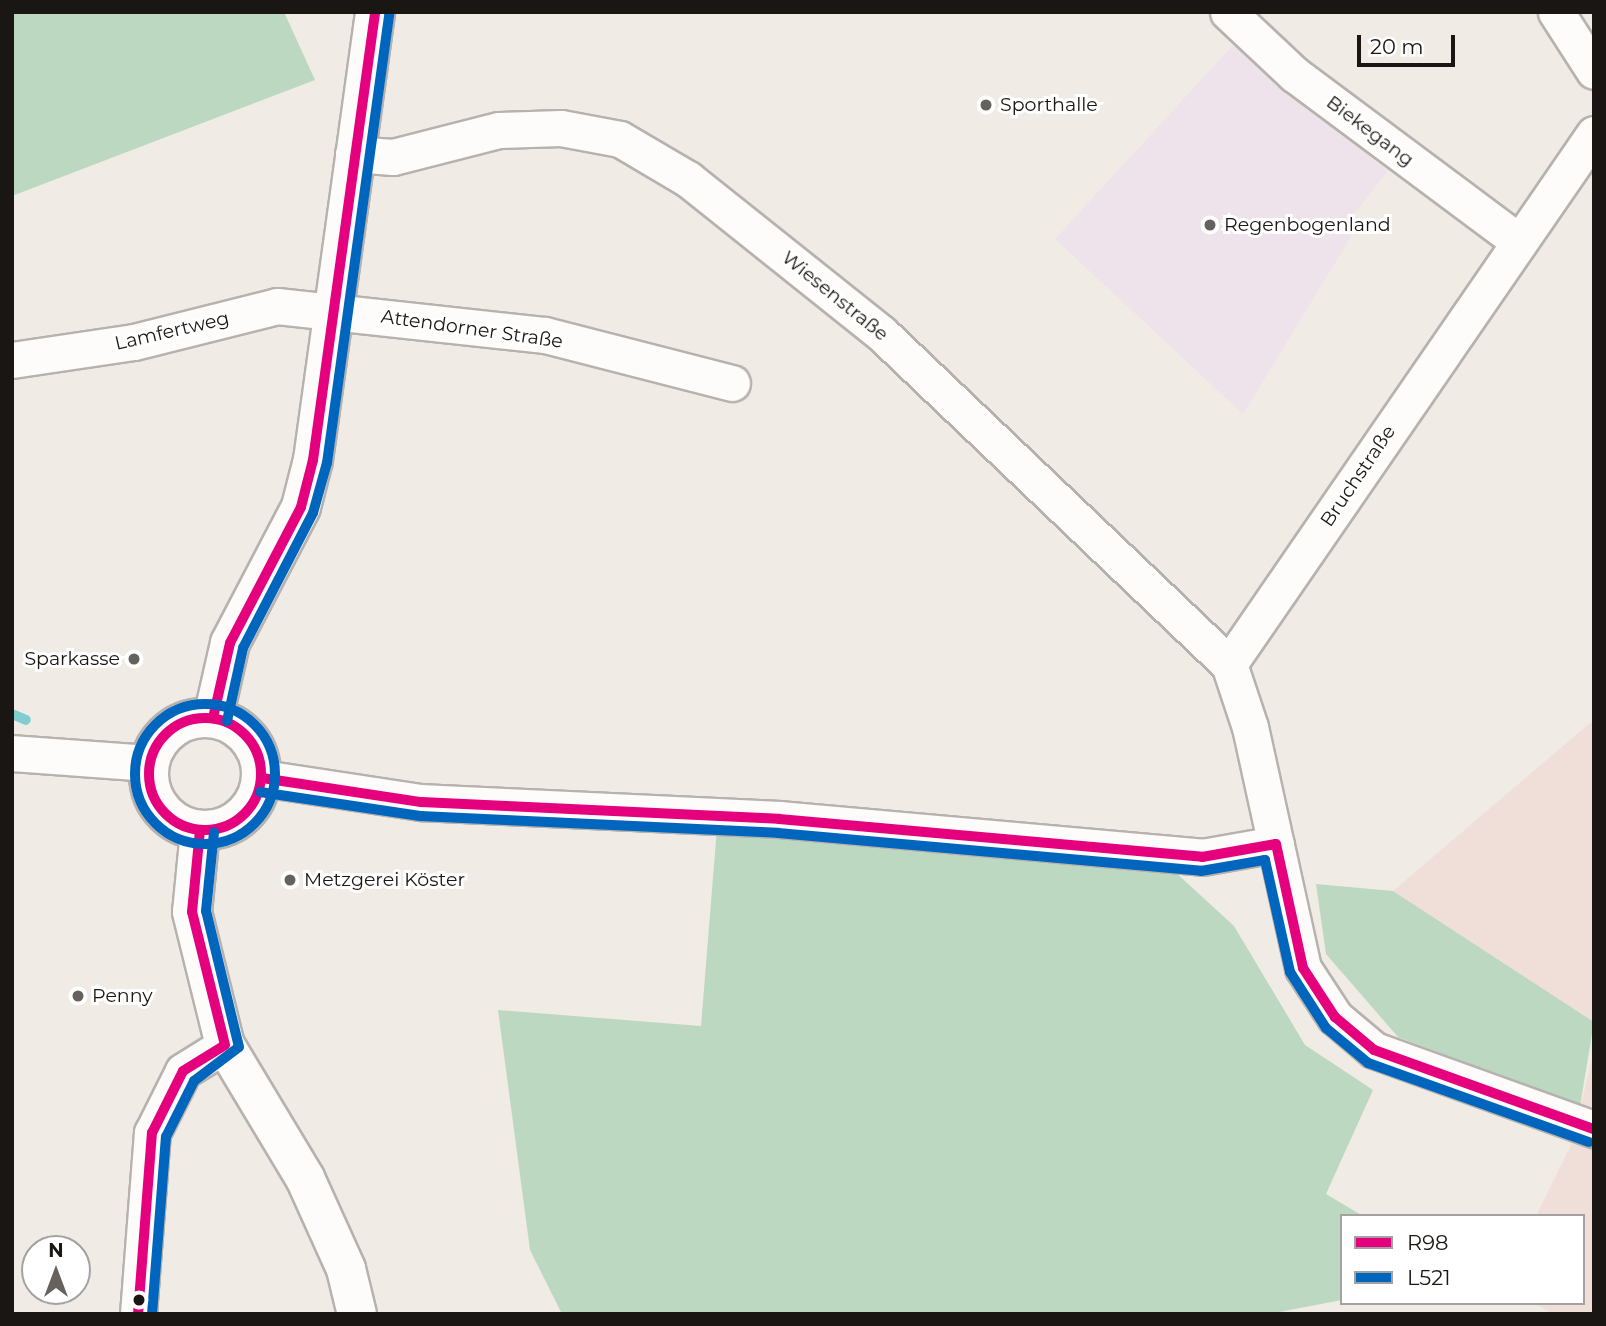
<!DOCTYPE html>
<meta charset="utf-8">
<style>
body{margin:0}
#map{position:relative;width:1606px;height:1326px;overflow:hidden;background:#f1ebe5;font-family:Montserrat,sans-serif}
div>[style]{position:absolute}
.industrial>*{inset:0;background:#efdfd8}
.education>*{inset:0;background:#eee3eb}
.green>*{inset:0;background:#bcd8c0}
.stream>*{height:10px;margin:-5px;padding:0 5px;transform-origin:5px;border-radius:5px;background:#80ced0}
.roads{filter:drop-shadow(2px 0 #b7b2ae) drop-shadow(-2px 0 #b7b2ae) drop-shadow(0 2px #b7b2ae) drop-shadow(0 -2px #b7b2ae)}
.minor>*{height:35px;margin:-17.5px;padding:0 17.5px;transform-origin:17.5px;border-radius:17.5px;background:#fdfcfb}
.tertiary>*{height:38px;margin:-19px;padding:0 19px;transform-origin:19px;border-radius:19px;background:#fdfcfb}
.tertiary>.ring{margin:-19px;padding:0;box-sizing:content-box;background:none;border:38px solid #fdfcfb;border-radius:50%}
.bus-1>*{height:10px;margin:-5px;padding:0 5px;transform-origin:5px;border-radius:5px;background:#e5007d}
.bus-1>.ring{margin:-5px;padding:0;box-sizing:content-box;background:none;border:10px solid #e5007d;border-radius:50%}
.bus-2>*{height:10px;margin:-5px;padding:0 5px;transform-origin:5px;border-radius:5px;background:#0065bd}
.bus-2>.ring{margin:-5px;padding:0;box-sizing:content-box;background:none;border:10px solid #0065bd;border-radius:50%}
.dots>*{width:19px;height:19px;translate:-50% -50%;box-sizing:border-box;border:4px solid #fff;border-radius:50%}
span{translate:-50% -50%;white-space:nowrap;text-align:center;line-height:1.15;-webkit-text-stroke:6px #fff;paint-order:stroke}
.poi-label{font-size:19px;color:#1a1613}
.left{translate:0 -50%;text-align:left}
.right{translate:-100% -50%;text-align:right}
.street-label{font-size:19px;color:#1a1613}
.frame{position:absolute;inset:0;border:14px solid #1a1613;pointer-events:none}
.legend{position:absolute;left:1340px;top:1214px;width:245px;height:91px;box-sizing:border-box;background:#fff;border:2px solid #a3a2a1;margin:0;padding:9px 12px;list-style:none;font-size:21px;color:#1a1613}
.legend li{display:flex;align-items:center;gap:14px;height:35px}
.legend b{width:35px;border:2px solid #a3a2a1}
.north{position:absolute;left:21px;top:1235px;width:70px;height:70px;box-sizing:border-box;background:#fff;border:2px solid #a3a2a1;border-radius:50%;rotate:0deg;font-size:19px;font-weight:700;line-height:28px;text-align:center;color:#1a1613}
.north::after{content:'';display:block;margin:auto;width:24px;height:32px;background:#65615c;clip-path:polygon(50% 0,100% 100%,50% 72%,0 100%)}
.scale{position:absolute;left:1357px;top:35px;width:98px;height:32px;box-sizing:border-box;border:4px solid #1a1613;border-top:0;padding-left:9px;font-size:21px;line-height:24px;white-space:nowrap;color:#1a1613;-webkit-text-stroke:5px #fff;paint-order:stroke}
</style>
<div id="map">
<div class="industrial">
<div style="clip-path:polygon(1590px 723px,1594px 723px,1594px 1022px,1393px 891px)"></div>
<div style="clip-path:polygon(1594px 1051px,1594px 1314px,1554px 1314px,1533px 1303px,1583px 1303px,1583px 1216px,1536px 1216px,1571px 1145px)"></div>
</div>
<div class="education">
<div style="clip-path:polygon(1233px 45px,1388px 171px,1350px 219px,1354px 232px,1243px 414px,1055px 239px)"></div>
</div>
<div class="green">
<div style="clip-path:polygon(12px 12px,284px 12px,315px 80px,12px 196px)"></div>
<div style="clip-path:polygon(717px 828px,1174px 871px,1234px 926px,1305px 1045px,1373px 1090px,1326px 1194px,1363px 1216px,1342px 1216px,1342px 1300px,1269px 1314px,562px 1314px,530px 1250px,498px 1010px,701px 1026px)"></div>
<div style="clip-path:polygon(1316px 884px,1393px 891px,1594px 1022px,1580px 1106px,1398px 1037px,1326px 954px)"></div>
</div>
<div class="stream">
<div style="left:12px;top:714px;width:15px;rotate:23deg"></div>
</div>
<div class="roads">
<div class="minor">
<div style="left:1228px;top:12px;width:91px;rotate:43.2deg"></div>
<div style="left:1294px;top:74px;width:281px;rotate:36.7deg"></div>
<div style="left:1556px;top:12px;width:70px;rotate:57.2deg"></div>
<div style="left:1594px;top:134px;width:644px;rotate:124.55deg"></div>
<div style="left:1229px;top:664px;width:66px;rotate:71.6deg"></div>
<div style="left:1250px;top:727px;width:247px;rotate:77.6deg"></div>
<div style="left:1303px;top:968px;width:59px;rotate:56.9deg"></div>
<div style="left:1335px;top:1017px;width:51px;rotate:40.2deg"></div>
<div style="left:1374px;top:1050px;width:234px;rotate:19.8deg"></div>
<div style="left:353px;top:154px;width:40px;rotate:4.3deg"></div>
<div style="left:393px;top:157px;width:109px;rotate:-14.3deg"></div>
<div style="left:499px;top:130px;width:62px;rotate:-1.8deg"></div>
<div style="left:561px;top:128px;width:60px;rotate:10.6deg"></div>
<div style="left:620px;top:139px;width:79px;rotate:30.5deg"></div>
<div style="left:688px;top:179px;width:247px;rotate:38.6deg"></div>
<div style="left:881px;top:333px;width:480px;rotate:43.6deg"></div>
<div style="left:12px;top:360px;width:123px;rotate:-8.4deg"></div>
<div style="left:134px;top:342px;width:147px;rotate:-14.1deg"></div>
<div style="left:277px;top:306px;width:270px;rotate:6.2deg"></div>
<div style="left:545px;top:335px;width:193px;rotate:14.4deg"></div>
<div style="left:12px;top:753px;width:137px;rotate:4.2deg"></div>
<div style="left:262px;top:778px;width:161px;rotate:8.6deg"></div>
<div style="left:421px;top:802px;width:358px;rotate:2.7deg"></div>
<div style="left:779px;top:819px;width:425px;rotate:5.1deg"></div>
<div style="left:1202px;top:857px;width:75px;rotate:-10deg"></div>
<div style="left:138px;top:1314px;width:182px;rotate:-85.6deg"></div>
<div style="left:152px;top:1133px;width:69px;rotate:-63.4deg"></div>
<div style="left:183px;top:1071px;width:49px;rotate:-31.8deg"></div>
</div>
<div class="tertiary">
<div style="left:213px;top:718px;width:77px;rotate:-77.2deg"></div>
<div style="left:230px;top:643px;width:153px;rotate:-62.4deg"></div>
<div style="left:301px;top:507px;width:49px;rotate:-75.7deg"></div>
<div style="left:313px;top:460px;width:452px;rotate:-82.1deg"></div>
<div class="ring" style="left:149px;top:718px;width:74px;height:74px"></div>
<div style="left:200px;top:831px;width:81px;rotate:95.6deg"></div>
<div style="left:192px;top:912px;width:137px;rotate:76.1deg"></div>
<div style="left:225px;top:1045px;width:155px;rotate:59deg"></div>
<div style="left:305px;top:1178px;width:100px;rotate:65.7deg"></div>
<div style="left:346px;top:1269px;width:46px;rotate:76.3deg"></div>
</div>
</div>
<div class="bus-1">
<div style="left:213px;top:718px;width:77px;rotate:-77.2deg"></div>
<div style="left:230px;top:643px;width:153px;rotate:-62.4deg"></div>
<div style="left:301px;top:507px;width:49px;rotate:-75.7deg"></div>
<div style="left:313px;top:460px;width:452px;rotate:-82.1deg"></div>
<div class="ring" style="left:149px;top:718px;width:102px;height:102px"></div>
<div style="left:262px;top:778px;width:161px;rotate:8.6deg"></div>
<div style="left:421px;top:802px;width:358px;rotate:2.7deg"></div>
<div style="left:779px;top:819px;width:425px;rotate:5.1deg"></div>
<div style="left:1202px;top:857px;width:75px;rotate:-10deg"></div>
<div style="left:1276px;top:844px;width:127px;rotate:77.7deg"></div>
<div style="left:1303px;top:968px;width:59px;rotate:56.9deg"></div>
<div style="left:1335px;top:1017px;width:51px;rotate:40.2deg"></div>
<div style="left:1374px;top:1050px;width:234px;rotate:19.8deg"></div>
<div style="left:138px;top:1314px;width:182px;rotate:-85.6deg"></div>
<div style="left:152px;top:1133px;width:69px;rotate:-63.4deg"></div>
<div style="left:183px;top:1071px;width:49px;rotate:-31.8deg"></div>
<div style="left:225px;top:1045px;width:137px;rotate:-103.9deg"></div>
<div style="left:192px;top:912px;width:81px;rotate:-84.4deg"></div>
</div>
<div class="bus-2">
<div class="ring" style="left:135px;top:704px;width:130px;height:130px"></div>
<div style="left:227px;top:721px;width:75px;rotate:-77.6deg"></div>
<div style="left:243px;top:648px;width:152px;rotate:-62.6deg"></div>
<div style="left:313px;top:513px;width:52px;rotate:-74.4deg"></div>
<div style="left:327px;top:463px;width:453px;rotate:-82.1deg"></div>
<div style="left:260px;top:792px;width:162px;rotate:8.5deg"></div>
<div style="left:420px;top:816px;width:358px;rotate:2.7deg"></div>
<div style="left:778px;top:833px;width:425px;rotate:5.1deg"></div>
<div style="left:1201px;top:871px;width:65px;rotate:-9.8deg"></div>
<div style="left:1265px;top:860px;width:115px;rotate:77.4deg"></div>
<div style="left:1290px;top:972px;width:67px;rotate:57.3deg"></div>
<div style="left:1326px;top:1028px;width:55px;rotate:39.8deg"></div>
<div style="left:1368px;top:1063px;width:235px;rotate:19.7deg"></div>
<div style="left:152px;top:1314px;width:178px;rotate:-85.5deg"></div>
<div style="left:166px;top:1137px;width:63px;rotate:-63.4deg"></div>
<div style="left:194px;top:1081px;width:56px;rotate:-37.1deg"></div>
<div style="left:239px;top:1047px;width:140px;rotate:-103.6deg"></div>
<div style="left:206px;top:911px;width:79px;rotate:-84.2deg"></div>
</div>
<div class="dots">
<div style="left:986px;top:105px;background:#65615c"></div>
<div style="left:1210px;top:225px;background:#65615c"></div>
<div style="left:134px;top:659px;background:#65615c"></div>
<div style="left:290px;top:880px;background:#65615c"></div>
<div style="left:78px;top:996px;background:#65615c"></div>
<div style="left:139px;top:1300px;background:#1a1613"></div>
</div>
<div class="poi-label">
<span class="left" style="left:1000px;top:105px">Sporthalle</span>
<span class="left" style="left:1224px;top:225px">Regenbogenland</span>
<span class="right" style="left:120px;top:659px">Sparkasse</span>
<span class="left" style="left:304px;top:880px">Metzgerei Köster</span>
<span class="left" style="left:92px;top:996px">Penny</span>
</div>
<div class="street-label">
<span style="left:1370px;top:131px;rotate:37deg">Biekegang</span>
<span style="left:835px;top:296px;rotate:39deg">Wiesenstraße</span>
<span style="left:472px;top:329px;rotate:8deg">Attendorner Straße</span>
<span style="left:172px;top:331px;rotate:-13deg">Lamfertweg</span>
<span style="left:1358px;top:476px;rotate:-56deg">Bruchstraße</span>
</div>
<div class="frame"></div>
<ul class="legend">
<li><b style="height:9px;background:#e5007d"></b>R98</li>
<li><b style="height:9px;background:#0065bd"></b>L521</li>
</ul>
<div class="north">N</div>
<div class="scale">20 m</div>
</div>
